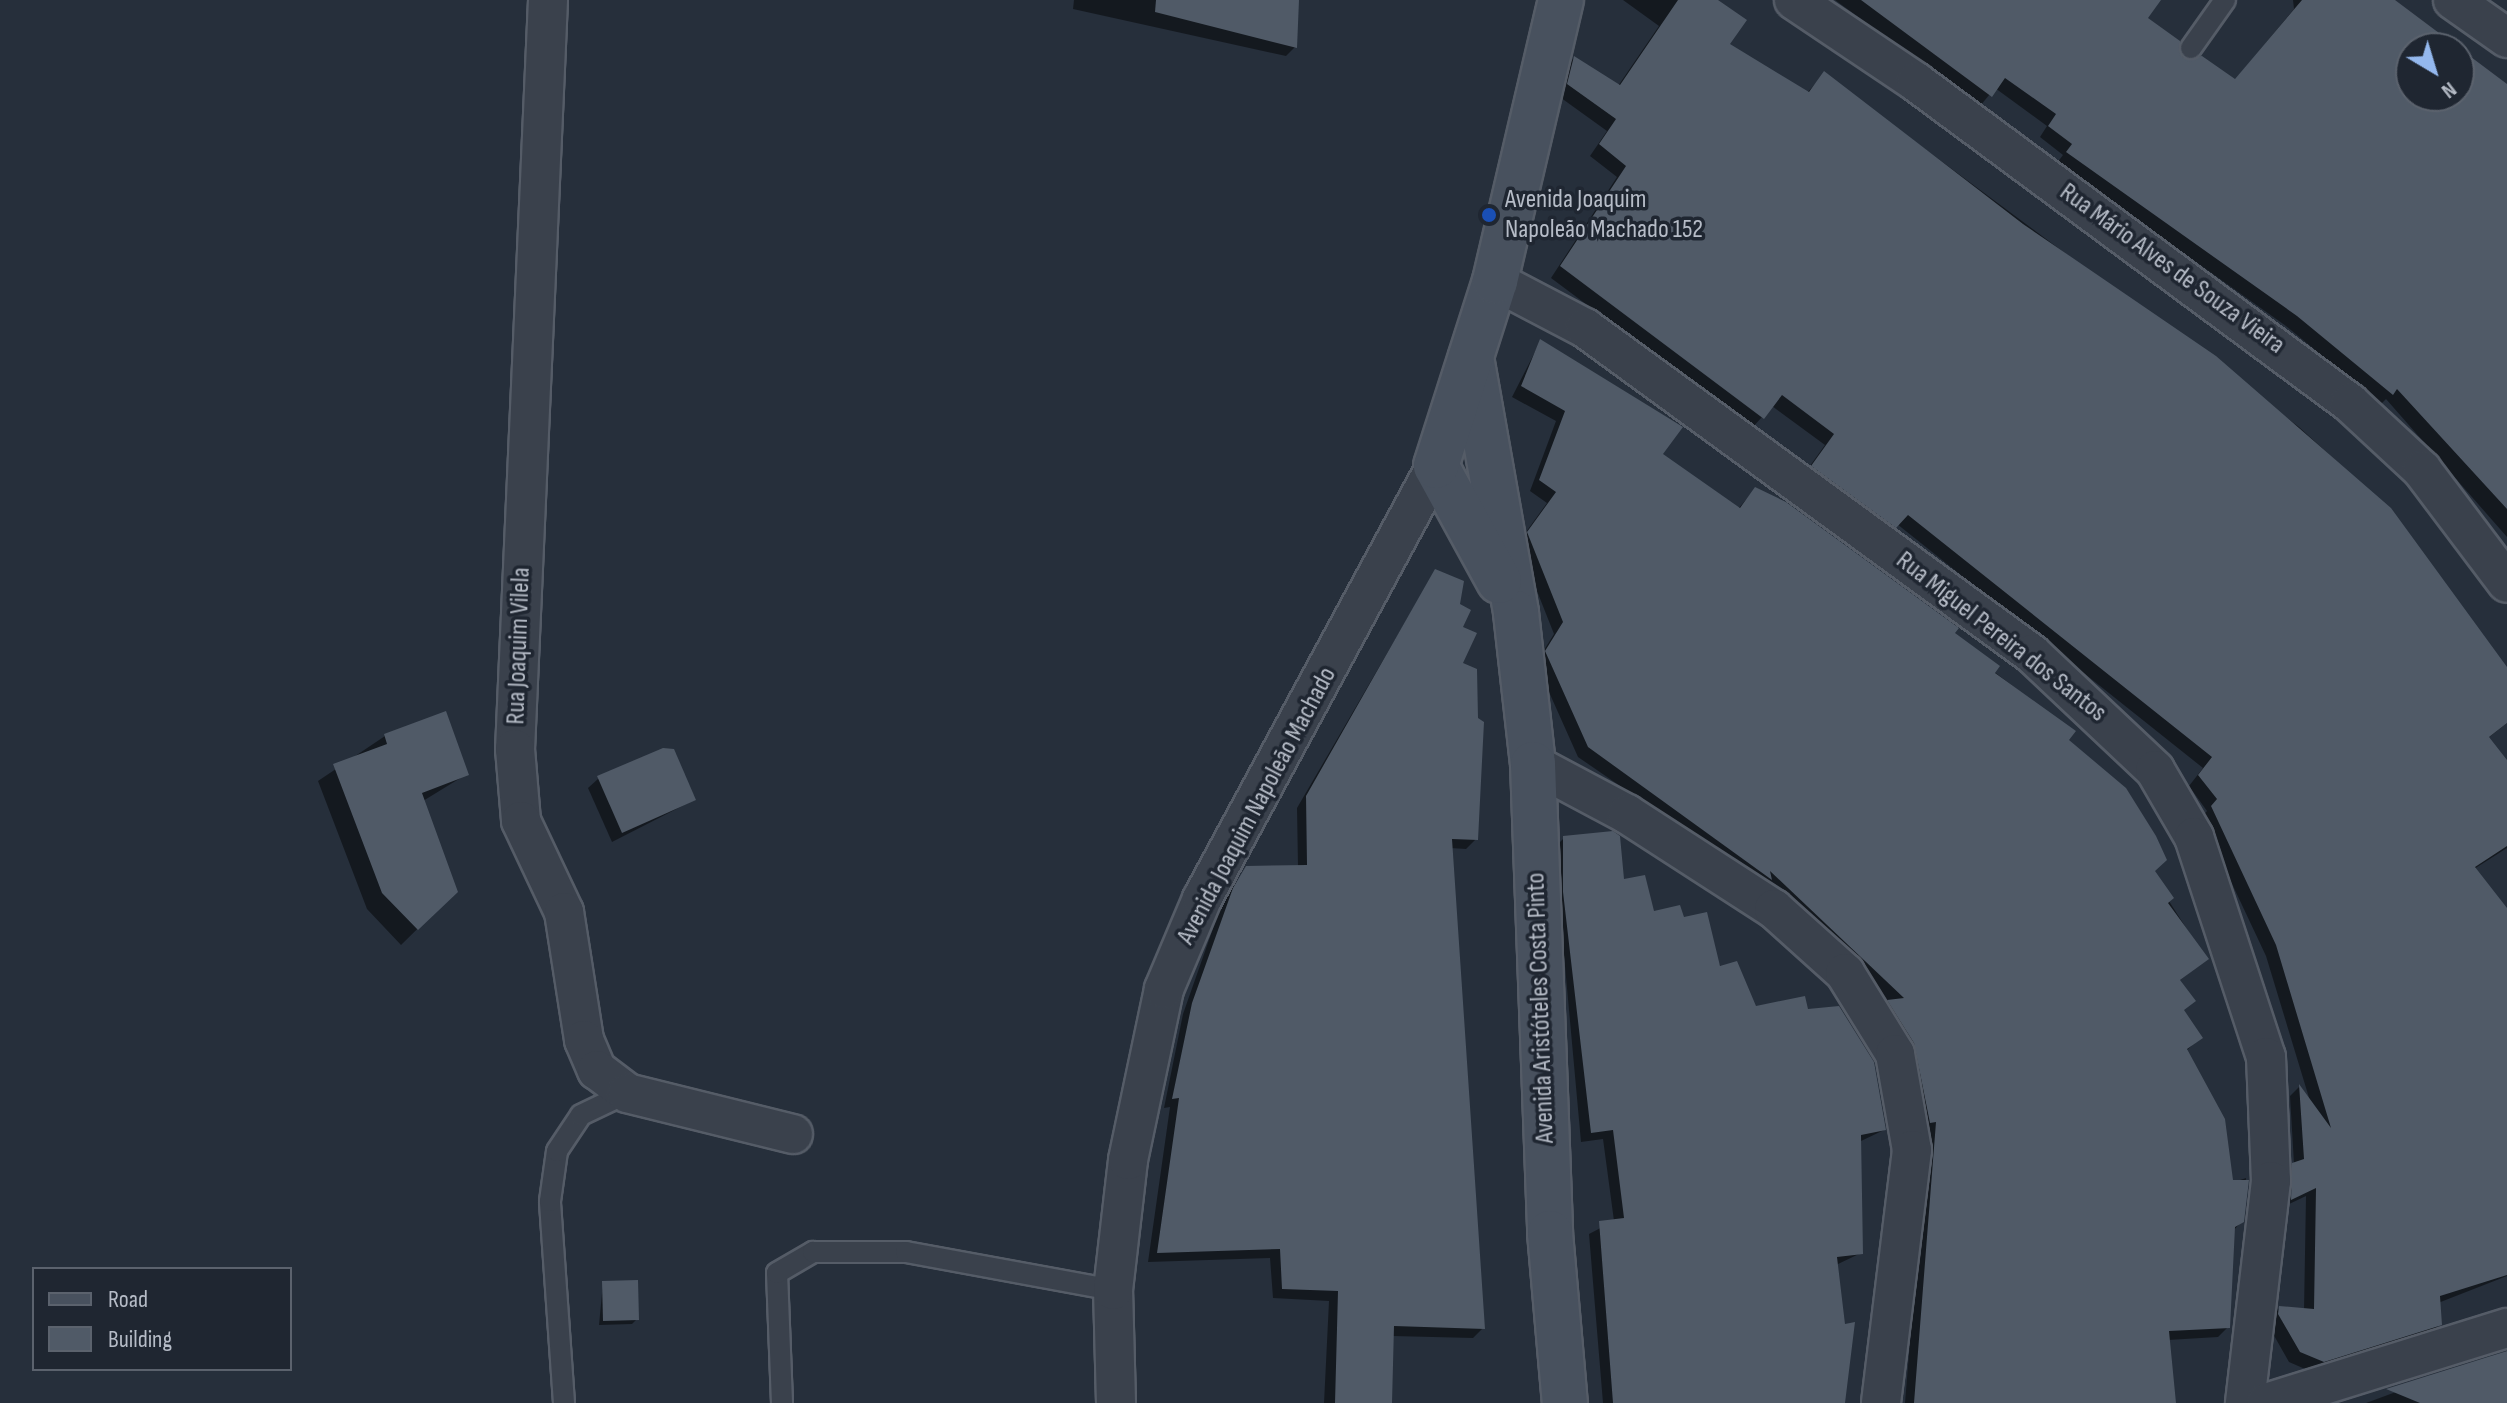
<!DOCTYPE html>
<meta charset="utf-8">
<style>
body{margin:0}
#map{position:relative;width:2507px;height:1403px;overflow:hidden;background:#262f3b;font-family:"Sofia Sans Condensed",sans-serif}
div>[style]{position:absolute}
.shadow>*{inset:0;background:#0007}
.building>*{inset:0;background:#505a67}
.roads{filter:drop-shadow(2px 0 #555c67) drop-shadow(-2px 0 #555c67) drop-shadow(0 2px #555c67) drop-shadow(0 -2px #555c67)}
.service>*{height:20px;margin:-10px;padding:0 10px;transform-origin:10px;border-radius:10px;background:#3a414c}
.minor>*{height:38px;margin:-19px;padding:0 19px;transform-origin:19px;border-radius:19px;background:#3a414c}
.secondary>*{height:44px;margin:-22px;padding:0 22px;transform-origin:22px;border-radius:22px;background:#48515e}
.dots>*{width:22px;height:22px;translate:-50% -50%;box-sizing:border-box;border:4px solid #1f2631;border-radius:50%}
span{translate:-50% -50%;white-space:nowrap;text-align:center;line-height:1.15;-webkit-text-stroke:7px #1f2631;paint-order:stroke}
.poi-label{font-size:26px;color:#b6bcc7}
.left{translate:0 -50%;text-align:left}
.street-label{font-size:26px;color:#b6bcc7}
.legend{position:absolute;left:32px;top:1267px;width:260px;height:104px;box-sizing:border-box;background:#1f2631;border:2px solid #5b626d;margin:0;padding:10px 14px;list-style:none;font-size:24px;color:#b6bcc7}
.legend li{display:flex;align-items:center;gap:16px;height:40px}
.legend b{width:40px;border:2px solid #5b626d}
.north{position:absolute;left:2395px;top:32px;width:80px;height:80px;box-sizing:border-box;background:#1f2631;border:2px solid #5b626d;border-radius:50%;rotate:142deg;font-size:22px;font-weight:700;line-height:32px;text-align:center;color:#b6bcc7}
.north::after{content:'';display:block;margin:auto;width:28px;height:36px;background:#94b8ee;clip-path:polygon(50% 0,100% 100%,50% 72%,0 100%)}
</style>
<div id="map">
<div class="shadow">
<div style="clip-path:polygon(1074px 0,1298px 0,1295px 47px,1286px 56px,1073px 9px)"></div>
<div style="clip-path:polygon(1623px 0,1712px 0,1727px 45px,1807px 93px,1824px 74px,2299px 427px,2390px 510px,2507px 673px,2507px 723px,2488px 738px,2507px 763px,2507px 848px,2474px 869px,2507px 911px,2507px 1276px,2438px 1303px,2440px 1324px,2429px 1335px,2312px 1372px,2289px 1362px,2268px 1325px,2279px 1308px,2304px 1310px,2306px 1196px,2281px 1208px,2283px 1175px,2294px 1164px,2290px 1096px,2299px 1087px,2310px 1101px,2266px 956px,2201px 818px,2207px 811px,2189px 786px,2203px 768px,1897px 524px,1884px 537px,1802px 477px,1825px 445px,1772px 406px,1752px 428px,1551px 278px,1617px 177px,1590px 156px,1607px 131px,1557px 95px,1564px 69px,1574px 58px,1618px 86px,1659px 26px)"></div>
<div style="clip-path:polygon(1835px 0,2159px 0,2145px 19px,2181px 60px,2234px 81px,2294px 9px,2293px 0,2392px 0,2456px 48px,2411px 48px,2411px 96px,2459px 96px,2459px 50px,2507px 86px,2507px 537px,2386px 399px,2381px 404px,2286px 326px,2057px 163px,2063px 155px,2040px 137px,2047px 126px,1995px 88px,1980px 106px)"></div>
<div style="clip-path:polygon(1540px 342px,1660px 455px,1738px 509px,1755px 489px,2073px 732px,2066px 740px,2206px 959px,2179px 981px,2182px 1012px,2200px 1038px,2186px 1051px,2231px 1183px,2246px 1178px,2242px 1221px,2233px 1231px,2228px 1327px,2218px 1337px,2168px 1340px,2174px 1403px,1905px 1403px,1927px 1131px,1879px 1012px,1888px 1002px,1764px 885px,1578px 757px,1536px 663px,1554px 634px,1518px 543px,1547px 503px,1530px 491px,1556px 421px,1512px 397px)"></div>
<div style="clip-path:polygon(1435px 571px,1458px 605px,1476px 839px,1466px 849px,1450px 848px,1483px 1328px,1473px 1338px,1392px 1336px,1390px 1403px,1324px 1403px,1329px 1301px,1273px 1298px,1270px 1258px,1148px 1262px,1170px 1107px,1164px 1108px,1183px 1014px,1223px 900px,1247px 868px,1298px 867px,1297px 808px)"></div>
<div style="clip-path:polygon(385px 736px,467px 774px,423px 801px,456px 891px,401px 945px,367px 909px,318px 781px)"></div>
<div style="clip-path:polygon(599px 778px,694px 800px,612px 842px,588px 788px)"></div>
<div style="clip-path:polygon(1564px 838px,1652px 913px,1682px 919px,1755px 1008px,1807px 1011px,1884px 1130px,1859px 1142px,1861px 1253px,1836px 1265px,1843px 1403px,1603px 1403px,1589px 1234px,1614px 1221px,1603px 1139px,1581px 1142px,1562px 933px,1554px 912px,1554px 848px)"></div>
<div style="clip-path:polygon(603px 1283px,637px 1319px,632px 1324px,599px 1325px)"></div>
<div style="clip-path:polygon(2507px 1351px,2507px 1403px,2366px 1403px)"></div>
</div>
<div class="building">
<div style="clip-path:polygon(1156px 0,1299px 0,1297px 48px,1155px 12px)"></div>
<div style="clip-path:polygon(1678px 0,1718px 0,1747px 20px,1730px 44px,1809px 92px,1824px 71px,2023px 224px,2216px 356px,2391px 508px,2507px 667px,2507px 723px,2489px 737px,2507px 760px,2507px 846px,2475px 867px,2507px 908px,2507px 1275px,2440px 1296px,2442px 1325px,2324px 1362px,2300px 1352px,2278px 1314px,2279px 1306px,2314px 1309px,2316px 1188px,2291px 1200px,2292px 1163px,2304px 1159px,2299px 1084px,2331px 1128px,2276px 945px,2211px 806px,2217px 799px,2198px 775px,2212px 757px,1908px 515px,1896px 528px,1811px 466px,1834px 434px,1782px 395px,1764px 419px,1560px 266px,1626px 166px,1599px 144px,1616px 119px,1567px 84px,1574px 56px,1620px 85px)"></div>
<div style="clip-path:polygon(1861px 0,2161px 0,2148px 18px,2180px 41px,2183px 58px,2202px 56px,2235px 79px,2302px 0,2395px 0,2459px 48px,2411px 48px,2411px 96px,2459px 96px,2459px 48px,2507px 84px,2507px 509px,2397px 389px,2393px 395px,2297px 316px,2066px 152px,2072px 144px,2048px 126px,2056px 114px,2005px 78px,1992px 97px)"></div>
<div style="clip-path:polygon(1540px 339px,1683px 427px,1663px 454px,1740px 508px,1755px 487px,1786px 502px,1959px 628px,1955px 633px,2000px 666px,1995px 673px,2076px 731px,2069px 740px,2126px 788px,2156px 836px,2167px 860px,2155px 871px,2174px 898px,2168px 903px,2209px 959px,2180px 980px,2196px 1001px,2184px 1010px,2203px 1038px,2187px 1049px,2225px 1119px,2233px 1180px,2249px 1180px,2244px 1222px,2235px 1227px,2230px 1328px,2169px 1331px,2176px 1403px,1914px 1403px,1936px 1122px,1930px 1123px,1914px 1043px,1887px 1000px,1904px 998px,1770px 871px,1772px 880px,1588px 747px,1545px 651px,1563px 622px,1527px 532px,1556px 492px,1539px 480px,1565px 411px,1521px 386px)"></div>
<div style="clip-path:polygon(1435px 569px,1464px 581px,1460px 604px,1471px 610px,1463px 627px,1477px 633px,1463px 663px,1477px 669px,1478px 718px,1484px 722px,1478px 840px,1452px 839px,1485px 1329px,1394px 1326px,1392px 1403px,1335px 1403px,1338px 1291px,1282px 1289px,1280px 1249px,1157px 1253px,1179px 1098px,1172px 1099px,1192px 1003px,1233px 888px,1246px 866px,1307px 865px,1306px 796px)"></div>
<div style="clip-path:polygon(446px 711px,469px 775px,422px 793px,458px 892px,418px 930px,382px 893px,333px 764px,387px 744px,384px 734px)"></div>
<div style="clip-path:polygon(663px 748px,674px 749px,696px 800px,622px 833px,597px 776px)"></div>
<div style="clip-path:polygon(1613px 831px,1620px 836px,1624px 879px,1645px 875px,1654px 911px,1680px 905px,1684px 917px,1707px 912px,1720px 966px,1737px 961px,1756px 1006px,1805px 996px,1808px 1009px,1839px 1006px,1874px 1062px,1886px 1130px,1861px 1135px,1863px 1254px,1837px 1257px,1845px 1324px,1855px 1322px,1845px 1403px,1613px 1403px,1599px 1221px,1624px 1218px,1613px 1130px,1591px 1133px,1563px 892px,1563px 836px)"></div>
<div style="clip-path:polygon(638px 1280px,639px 1320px,603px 1321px,602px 1281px)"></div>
<div style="clip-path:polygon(2507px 1351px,2507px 1403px,2420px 1403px,2386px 1389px)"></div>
</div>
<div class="roads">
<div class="service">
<div style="left:2191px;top:48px;width:59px;rotate:-54.7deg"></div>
<div style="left:564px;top:1403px;width:202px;rotate:-94deg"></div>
<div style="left:550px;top:1201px;width:50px;rotate:-82deg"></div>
<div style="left:557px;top:1151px;width:43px;rotate:-56.3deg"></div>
<div style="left:581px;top:1115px;width:51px;rotate:-25.6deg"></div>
<div style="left:782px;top:1403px;width:130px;rotate:-92.2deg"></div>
<div style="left:777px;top:1273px;width:42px;rotate:-30.3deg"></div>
<div style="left:813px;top:1252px;width:93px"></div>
<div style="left:906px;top:1252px;width:210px;rotate:10.4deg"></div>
</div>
<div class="minor">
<div style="left:548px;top:0;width:750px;rotate:92.52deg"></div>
<div style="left:515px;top:749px;width:72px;rotate:85.2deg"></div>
<div style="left:521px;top:821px;width:101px;rotate:64.7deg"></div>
<div style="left:564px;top:912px;width:130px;rotate:81.1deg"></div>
<div style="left:584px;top:1040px;width:33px;rotate:67deg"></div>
<div style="left:597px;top:1070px;width:38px;rotate:37deg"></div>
<div style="left:627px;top:1093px;width:171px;rotate:13.9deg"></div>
<div style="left:1794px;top:0;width:147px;rotate:33.9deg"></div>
<div style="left:1916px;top:82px;width:540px;rotate:36.49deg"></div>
<div style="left:2350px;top:403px;width:98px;rotate:42.9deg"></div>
<div style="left:2422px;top:470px;width:141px;rotate:53deg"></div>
<div style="left:2453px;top:0;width:66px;rotate:35.1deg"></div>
<div style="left:1495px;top:281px;width:102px;rotate:27.6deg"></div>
<div style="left:1585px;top:328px;width:553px;rotate:36.1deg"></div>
<div style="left:2032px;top:654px;width:169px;rotate:43.3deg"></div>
<div style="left:2155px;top:770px;width:78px;rotate:59.8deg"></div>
<div style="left:2194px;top:837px;width:231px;rotate:71.9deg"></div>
<div style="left:2266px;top:1057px;width:124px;rotate:87.7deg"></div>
<div style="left:2271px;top:1181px;width:224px;rotate:96.7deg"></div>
<div style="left:1533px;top:764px;width:106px;rotate:28deg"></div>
<div style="left:1627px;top:814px;width:175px;rotate:32.9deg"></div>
<div style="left:1774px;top:909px;width:96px;rotate:42deg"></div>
<div style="left:1845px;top:973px;width:95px;rotate:58.3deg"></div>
<div style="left:1895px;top:1054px;width:97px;rotate:80deg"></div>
<div style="left:1912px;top:1150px;width:255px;rotate:97deg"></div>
<div style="left:1116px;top:1403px;width:113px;rotate:-91.5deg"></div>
<div style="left:1113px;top:1290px;width:131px;rotate:-83.4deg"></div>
<div style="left:1128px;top:1160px;width:175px;rotate:-78.1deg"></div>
<div style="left:1164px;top:989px;width:98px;rotate:-67.1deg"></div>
<div style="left:1202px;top:899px;width:492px;rotate:-61.6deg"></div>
<div style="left:2266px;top:1403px;width:252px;rotate:-17.3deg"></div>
</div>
<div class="secondary">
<div style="left:1471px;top:357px;width:260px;rotate:80deg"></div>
<div style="left:1516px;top:613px;width:152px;rotate:83.6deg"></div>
<div style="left:1533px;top:764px;width:469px;rotate:87.9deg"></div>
<div style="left:1550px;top:1233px;width:171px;rotate:85deg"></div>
<div style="left:1499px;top:581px;width:131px;rotate:-118.7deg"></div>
<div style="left:1436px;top:466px;width:194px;rotate:-72.3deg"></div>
<div style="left:1495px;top:281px;width:289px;rotate:-76.8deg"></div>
</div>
</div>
<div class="dots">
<div style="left:1489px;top:215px;background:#1a4fb4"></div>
</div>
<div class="poi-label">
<span class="left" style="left:1505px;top:215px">Avenida Joaquim<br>Napoleão Machado 152</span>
</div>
<div class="street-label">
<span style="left:2172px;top:269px;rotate:36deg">Rua Mário Alves de Souza Vieira</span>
<span style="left:2001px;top:637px;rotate:38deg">Rua Miguel Pereira dos Santos</span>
<span style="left:519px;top:646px;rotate:-88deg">Rua Joaquim Vilela</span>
<span style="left:1257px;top:806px;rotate:-62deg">Avenida Joaquim Napoleão Machado</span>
<span style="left:1541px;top:1008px;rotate:-92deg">Avenida Aristóteles Costa Pinto</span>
</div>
<ul class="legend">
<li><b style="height:10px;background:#48515e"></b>Road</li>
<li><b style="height:22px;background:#505a67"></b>Building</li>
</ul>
<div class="north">N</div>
</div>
